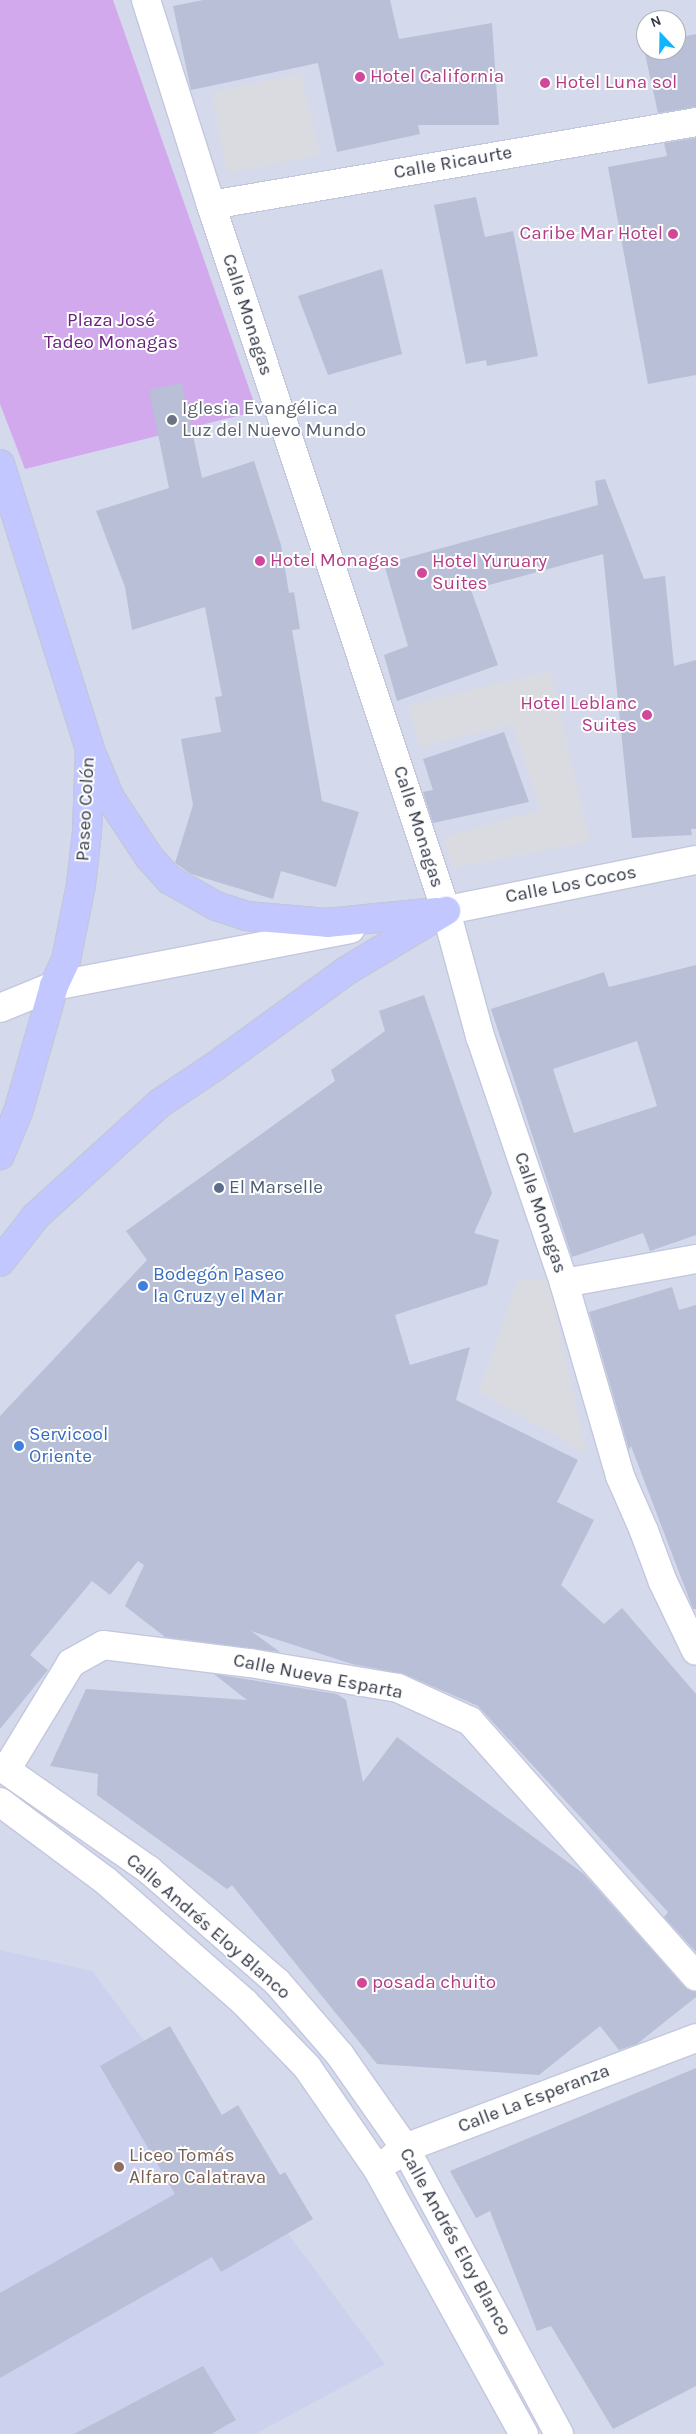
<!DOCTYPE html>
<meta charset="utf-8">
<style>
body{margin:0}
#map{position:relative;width:696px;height:2434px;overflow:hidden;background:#e4e6f3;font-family:Karla,sans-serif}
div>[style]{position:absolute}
.residential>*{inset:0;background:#d5d9ec}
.education>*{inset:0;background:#ccd1ee}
.green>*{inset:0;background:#d1a9ec}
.parking>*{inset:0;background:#dadbe1}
.building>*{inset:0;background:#b8bfd6}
.roads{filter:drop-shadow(1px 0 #c3c7de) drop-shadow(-1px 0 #c3c7de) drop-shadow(0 1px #c3c7de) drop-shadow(0 -1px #c3c7de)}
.street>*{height:28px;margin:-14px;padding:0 14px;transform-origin:14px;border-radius:14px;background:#fff}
.secondary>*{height:28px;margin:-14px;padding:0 14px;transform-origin:14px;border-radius:14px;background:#c2c7ff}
.dots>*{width:14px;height:14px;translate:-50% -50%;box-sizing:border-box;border:2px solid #fff;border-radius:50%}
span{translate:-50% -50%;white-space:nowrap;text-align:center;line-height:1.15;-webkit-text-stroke:4px #fff;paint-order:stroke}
.hotel-label{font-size:19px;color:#b23c85}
.left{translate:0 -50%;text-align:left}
.right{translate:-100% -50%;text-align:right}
.street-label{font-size:19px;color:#333846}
.park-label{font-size:19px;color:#68227c}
.worship-label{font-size:19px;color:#5b616d}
.service-label{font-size:19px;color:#4e5e75}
.shop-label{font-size:19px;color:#366cbe}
.education-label{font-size:19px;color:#785e54}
.north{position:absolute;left:636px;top:10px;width:50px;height:50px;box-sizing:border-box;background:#fff;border:1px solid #adafb5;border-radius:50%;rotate:339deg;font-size:14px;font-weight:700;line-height:20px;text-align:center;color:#333846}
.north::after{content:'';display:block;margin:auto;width:18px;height:22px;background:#0fb6ff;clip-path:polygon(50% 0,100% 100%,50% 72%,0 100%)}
</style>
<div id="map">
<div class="residential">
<div style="clip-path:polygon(evenodd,0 0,696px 0,696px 2434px,0 2434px,0 0,646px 20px,676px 20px,676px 50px,646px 50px,646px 20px)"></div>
</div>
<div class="education">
<div style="clip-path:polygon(0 1950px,92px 1971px,385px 2364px,255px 2434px,0 2434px)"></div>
</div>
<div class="green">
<div style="clip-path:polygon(0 0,113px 0,257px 411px,25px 469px,0 404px)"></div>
</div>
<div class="parking">
<div style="clip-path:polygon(301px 73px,320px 155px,227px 174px,212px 93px)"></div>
<div style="clip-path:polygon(550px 671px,590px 842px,452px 868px,444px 837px,540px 810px,513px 724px,420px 747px,408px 705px)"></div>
<div style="clip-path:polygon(518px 1279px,548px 1280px,587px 1454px,479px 1392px)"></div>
</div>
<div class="building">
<div style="clip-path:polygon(203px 0,390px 0,399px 39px,492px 23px,499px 125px,418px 125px,420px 134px,337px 152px,318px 63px,191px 90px,173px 6px)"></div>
<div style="clip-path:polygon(696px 34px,696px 107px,658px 113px,643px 45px,646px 44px,646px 50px,676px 50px,676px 38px)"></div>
<div style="clip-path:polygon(696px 138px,696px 375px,648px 384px,608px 167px,667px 156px,664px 143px)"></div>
<div style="clip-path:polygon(476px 197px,485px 237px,513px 231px,538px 356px,487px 366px,486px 360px,466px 364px,434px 205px)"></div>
<div style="clip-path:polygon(382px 269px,402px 354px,328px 375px,298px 296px)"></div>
<div style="clip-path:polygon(182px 383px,202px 478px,254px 461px,281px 545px,289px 593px,294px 592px,300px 629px,292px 630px,322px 801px,359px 812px,336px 887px,281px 871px,273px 899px,191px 874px,175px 863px,193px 805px,181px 739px,221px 732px,215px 697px,222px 696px,205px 607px,132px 630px,125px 587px,96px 511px,169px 488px,149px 390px)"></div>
<div style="clip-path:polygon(605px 479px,644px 579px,665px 576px,674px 666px,696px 660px,696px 829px,691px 829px,692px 835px,632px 838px,603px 554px,471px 590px,498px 665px,397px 701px,384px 655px,408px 646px,384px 564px,598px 505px,595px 481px)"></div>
<div style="clip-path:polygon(504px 732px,529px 802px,433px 823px,423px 792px,433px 790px,423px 759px)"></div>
<div style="clip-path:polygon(evenodd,696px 965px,696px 1235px,650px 1251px,643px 1233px,572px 1257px,491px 1009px,604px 972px,609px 987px,696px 965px,637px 1041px,657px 1106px,574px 1133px,553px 1069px,637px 1041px)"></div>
<div style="clip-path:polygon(424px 995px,492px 1193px,474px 1233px,499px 1240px,487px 1285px,395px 1315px,410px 1365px,470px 1347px,456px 1400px,578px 1460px,557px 1502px,594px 1520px,561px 1585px,604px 1624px,622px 1608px,696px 1694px,696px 1952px,664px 1917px,668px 1912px,478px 1706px,404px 1674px,352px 1664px,251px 1631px,280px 1652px,165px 1637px,125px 1606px,144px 1565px,138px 1561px,110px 1595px,92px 1581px,30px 1655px,48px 1670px,0 1729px,0 1416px,147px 1260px,126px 1231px,335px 1081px,331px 1070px,385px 1031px,379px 1011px)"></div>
<div style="clip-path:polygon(672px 1287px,679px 1310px,696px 1305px,696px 1609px,693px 1609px,631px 1446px,629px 1450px,589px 1312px)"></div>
<div style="clip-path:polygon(214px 1674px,337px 1694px,346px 1700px,363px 1782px,397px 1737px,584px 1874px,684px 1986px,696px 1991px,696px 1997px,637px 2044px,619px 2050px,600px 2026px,539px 2075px,377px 2064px,232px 1885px,227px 1889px,97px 1795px,98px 1774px,50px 1766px,86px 1689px,247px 1700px)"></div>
<div style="clip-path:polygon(170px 2026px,222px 2115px,238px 2105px,280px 2175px,285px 2172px,313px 2219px,221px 2272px,212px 2257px,0 2378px,0 2293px,175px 2194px,100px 2066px)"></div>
<div style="clip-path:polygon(696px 2068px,696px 2386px,613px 2429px,551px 2326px,537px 2331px,490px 2211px,476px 2218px,450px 2171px)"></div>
<div style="clip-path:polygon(203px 2366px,236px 2420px,211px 2434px,74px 2434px)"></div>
</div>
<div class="roads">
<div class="street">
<div style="left:146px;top:0;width:215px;rotate:72.4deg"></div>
<div style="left:211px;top:205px;width:744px;rotate:71.59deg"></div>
<div style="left:446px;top:911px;width:130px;rotate:74.8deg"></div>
<div style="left:480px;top:1036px;width:261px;rotate:71.2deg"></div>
<div style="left:564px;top:1283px;width:201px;rotate:73.8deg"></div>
<div style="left:620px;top:1476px;width:60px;rotate:66.4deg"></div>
<div style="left:644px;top:1531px;width:54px;rotate:69.6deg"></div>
<div style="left:663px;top:1582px;width:76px;rotate:64.4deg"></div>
<div style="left:211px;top:205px;width:492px;rotate:-9.7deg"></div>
<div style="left:428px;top:914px;width:273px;rotate:-11.4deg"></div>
<div style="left:0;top:1008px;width:58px;rotate:-22.2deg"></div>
<div style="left:54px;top:986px;width:302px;rotate:-10.9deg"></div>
<div style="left:564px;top:1283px;width:134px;rotate:-10.3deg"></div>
<div style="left:0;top:1766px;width:182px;rotate:34.9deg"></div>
<div style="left:149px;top:1870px;width:170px;rotate:41.2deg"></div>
<div style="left:277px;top:1982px;width:96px;rotate:49.2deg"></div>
<div style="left:340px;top:2055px;width:113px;rotate:55deg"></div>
<div style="left:405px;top:2148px;width:325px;rotate:61.7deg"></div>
<div style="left:6px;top:1770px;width:125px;rotate:-58.7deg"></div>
<div style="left:71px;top:1663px;width:37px;rotate:-29deg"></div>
<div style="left:103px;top:1645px;width:148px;rotate:7deg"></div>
<div style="left:250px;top:1663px;width:150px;rotate:9.6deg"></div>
<div style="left:398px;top:1688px;width:79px;rotate:24.6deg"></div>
<div style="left:470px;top:1721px;width:341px;rotate:48.5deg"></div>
<div style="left:0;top:1802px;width:132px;rotate:36.7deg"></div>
<div style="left:106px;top:1881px;width:184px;rotate:41.2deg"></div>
<div style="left:244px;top:2002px;width:91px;rotate:45.9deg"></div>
<div style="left:307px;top:2067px;width:125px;rotate:55.4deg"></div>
<div style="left:378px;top:2170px;width:302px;rotate:61.1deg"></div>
<div style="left:391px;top:2159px;width:18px;rotate:-38deg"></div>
<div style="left:405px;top:2148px;width:311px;rotate:-20.7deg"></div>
</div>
<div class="secondary">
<div style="left:0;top:464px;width:299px;rotate:72.5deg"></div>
<div style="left:90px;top:749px;width:83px;rotate:92.1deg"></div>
<div style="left:87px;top:832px;width:53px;rotate:96.5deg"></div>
<div style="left:81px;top:885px;width:76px;rotate:101.3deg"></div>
<div style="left:66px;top:960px;width:29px;rotate:115deg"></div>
<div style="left:54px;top:986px;width:131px;rotate:105.9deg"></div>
<div style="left:18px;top:1112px;width:47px;rotate:112.7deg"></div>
<div style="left:93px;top:757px;width:44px;rotate:67.5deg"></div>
<div style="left:110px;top:798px;width:71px;rotate:56.5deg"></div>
<div style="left:149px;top:857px;width:31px;rotate:48deg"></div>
<div style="left:170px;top:880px;width:53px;rotate:29.5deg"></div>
<div style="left:216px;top:906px;width:32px;rotate:18deg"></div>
<div style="left:246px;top:916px;width:81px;rotate:4.9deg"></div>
<div style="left:327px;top:923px;width:111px;rotate:-5.7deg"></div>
<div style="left:0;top:1262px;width:58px;rotate:-52deg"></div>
<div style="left:36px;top:1216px;width:168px;rotate:-42.3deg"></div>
<div style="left:160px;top:1103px;width:65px;rotate:-33.7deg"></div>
<div style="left:214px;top:1067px;width:163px;rotate:-36deg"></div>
<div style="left:346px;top:971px;width:117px;rotate:-31deg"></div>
</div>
</div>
<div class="dots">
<div style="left:360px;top:77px;background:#d1479c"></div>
<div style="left:545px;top:83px;background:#d1479c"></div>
<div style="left:673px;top:234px;background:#d1479c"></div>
<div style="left:172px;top:420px;background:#6b7280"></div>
<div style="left:260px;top:561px;background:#d1479c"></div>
<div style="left:422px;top:573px;background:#d1479c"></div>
<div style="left:647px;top:715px;background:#d1479c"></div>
<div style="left:219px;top:1188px;background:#5c6f8a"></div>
<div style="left:143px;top:1286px;background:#3f7fe0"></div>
<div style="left:19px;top:1446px;background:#3f7fe0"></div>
<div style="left:362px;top:1983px;background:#d1479c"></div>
<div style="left:119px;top:2167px;background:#8d6e63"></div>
</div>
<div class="hotel-label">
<span class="left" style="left:370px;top:77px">Hotel California</span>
<span class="left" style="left:555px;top:83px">Hotel Luna sol</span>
<span class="right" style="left:663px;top:234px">Caribe Mar Hotel</span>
<span class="left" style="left:270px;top:561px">Hotel Monagas</span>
<span class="left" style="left:432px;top:573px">Hotel Yuruary<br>Suites</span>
<span class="right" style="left:637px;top:715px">Hotel Leblanc<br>Suites</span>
<span class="left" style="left:372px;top:1983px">posada chuito</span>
</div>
<div class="street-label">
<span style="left:453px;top:163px;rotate:-10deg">Calle Ricaurte</span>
<span style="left:247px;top:315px;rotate:72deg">Calle Monagas</span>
<span style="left:86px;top:809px;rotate:-87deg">Paseo Colón</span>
<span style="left:418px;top:827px;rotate:72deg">Calle Monagas</span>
<span style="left:571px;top:885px;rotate:-11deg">Calle Los Cocos</span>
<span style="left:540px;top:1213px;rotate:71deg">Calle Monagas</span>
<span style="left:318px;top:1677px;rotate:11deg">Calle Nueva Esparta</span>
<span style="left:208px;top:1927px;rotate:41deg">Calle Andrés Eloy Blanco</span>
<span style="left:534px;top:2099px;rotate:-21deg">Calle La Esperanza</span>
<span style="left:455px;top:2242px;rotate:61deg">Calle Andrés Eloy Blanco</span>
</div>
<div class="park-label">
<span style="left:111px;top:332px">Plaza José<br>Tadeo Monagas</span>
</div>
<div class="worship-label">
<span class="left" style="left:182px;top:420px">Iglesia Evangélica<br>Luz del Nuevo Mundo</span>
</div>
<div class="service-label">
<span class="left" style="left:229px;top:1188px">El Marselle</span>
</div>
<div class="shop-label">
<span class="left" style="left:153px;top:1286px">Bodegón Paseo<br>la Cruz y el Mar</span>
<span class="left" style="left:29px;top:1446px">Servicool<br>Oriente</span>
</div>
<div class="education-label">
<span class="left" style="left:129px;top:2167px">Liceo Tomás<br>Alfaro Calatrava</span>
</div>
<div class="north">N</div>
</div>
